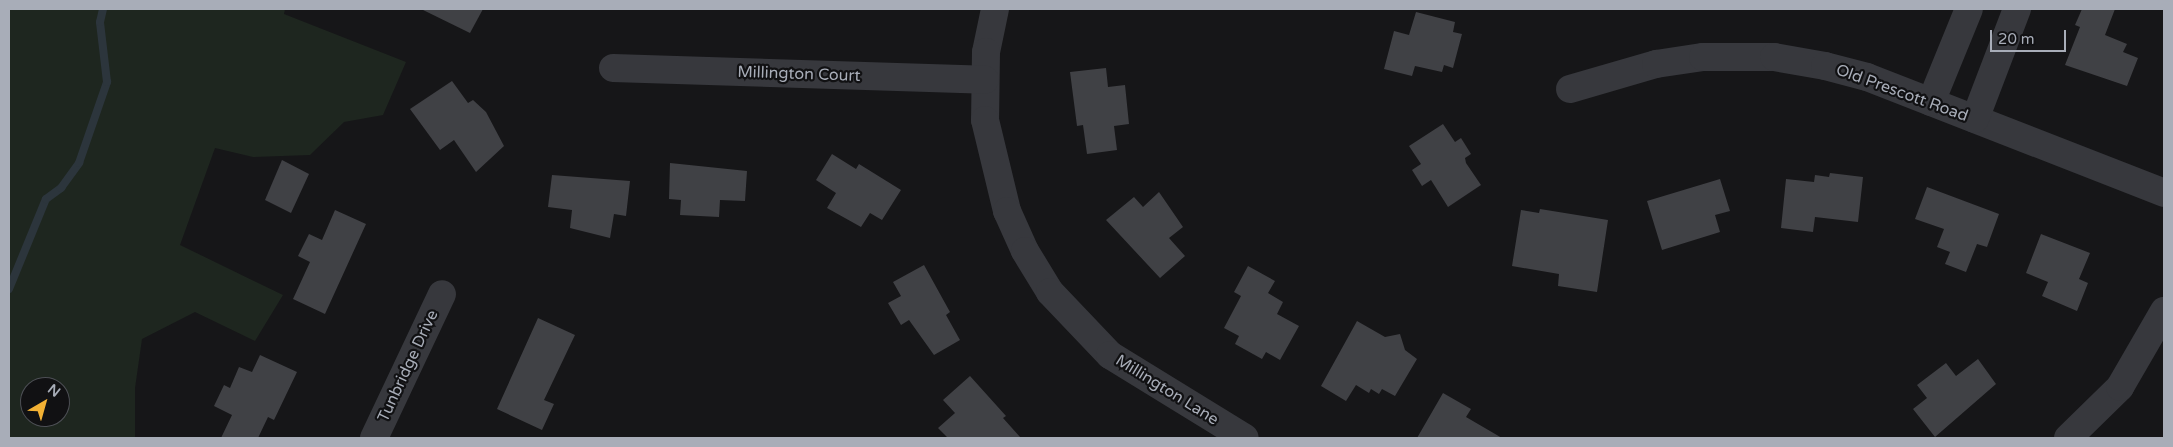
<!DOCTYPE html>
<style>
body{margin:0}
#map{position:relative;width:2173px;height:447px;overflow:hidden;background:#161618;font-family:"Varela Round",sans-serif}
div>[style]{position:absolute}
.green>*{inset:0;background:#1e261f}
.stream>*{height:8px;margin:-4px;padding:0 4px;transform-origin:4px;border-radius:4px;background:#2c353c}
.building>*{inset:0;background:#404145}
.minor>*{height:28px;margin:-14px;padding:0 14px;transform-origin:14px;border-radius:14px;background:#37383d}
span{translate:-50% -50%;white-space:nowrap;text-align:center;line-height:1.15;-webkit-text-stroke:4.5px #111113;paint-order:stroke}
.street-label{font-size:16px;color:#a8adb8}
.frame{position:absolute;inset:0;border:10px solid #a8adb8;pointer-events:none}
.north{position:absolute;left:20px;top:377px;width:50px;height:50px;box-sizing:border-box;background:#111113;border:1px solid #4d4f55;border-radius:50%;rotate:38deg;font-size:14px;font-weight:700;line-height:20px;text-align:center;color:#a8adb8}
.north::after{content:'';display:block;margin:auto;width:18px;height:22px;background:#f2b134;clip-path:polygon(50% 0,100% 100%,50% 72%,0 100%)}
.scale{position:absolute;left:1990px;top:30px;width:76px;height:22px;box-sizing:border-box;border:2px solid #a8adb8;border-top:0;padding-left:6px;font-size:15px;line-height:18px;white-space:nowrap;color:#a8adb8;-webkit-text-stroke:4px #111113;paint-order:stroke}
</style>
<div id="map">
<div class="green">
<div style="clip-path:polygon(evenodd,9px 9px,285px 9px,284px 14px,406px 62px,383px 115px,344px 122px,310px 155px,253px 157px,215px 148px,180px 245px,283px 295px,255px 341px,195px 312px,142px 339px,135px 388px,135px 438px,9px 438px,9px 9px,30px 387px,60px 387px,60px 417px,30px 417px,30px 387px)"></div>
</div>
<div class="stream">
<div style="left:9px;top:289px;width:97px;rotate:-67.7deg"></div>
<div style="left:46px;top:199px;width:19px;rotate:-36deg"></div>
<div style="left:61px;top:188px;width:31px;rotate:-54deg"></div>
<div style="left:79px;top:163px;width:86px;rotate:-70.9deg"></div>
<div style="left:107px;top:82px;width:60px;rotate:-96.7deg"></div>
<div style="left:100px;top:22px;width:13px;rotate:-77deg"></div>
</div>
<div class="building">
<div style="clip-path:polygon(421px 9px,483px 9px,470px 33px)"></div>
<div style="clip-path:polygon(2082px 9px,2115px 9px,2105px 35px,2127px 44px,2123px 52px,2138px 58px,2127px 86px,2065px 65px,2080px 27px,2075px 25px)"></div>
<div style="clip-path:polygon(1416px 12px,1455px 22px,1453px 32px,1462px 34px,1453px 68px,1444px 65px,1442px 72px,1415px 66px,1412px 76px,1384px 69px,1394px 31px,1409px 35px)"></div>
<div style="clip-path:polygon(1106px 68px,1108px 87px,1125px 85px,1129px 124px,1114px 126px,1117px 150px,1087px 154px,1083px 125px,1077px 126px,1070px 72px)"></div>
<div style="clip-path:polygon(452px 81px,468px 103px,473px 100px,486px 112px,504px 146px,476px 172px,454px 140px,440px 150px,410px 109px)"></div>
<div style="clip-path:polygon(1443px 124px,1455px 142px,1461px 138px,1471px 154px,1465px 158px,1466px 163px,1481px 185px,1448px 207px,1431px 180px,1422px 186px,1412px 170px,1421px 164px,1409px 146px)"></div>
<div style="clip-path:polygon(832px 154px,856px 169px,859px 164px,901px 190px,882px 220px,870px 213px,861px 227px,827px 208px,836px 193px,816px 180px)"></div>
<div style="clip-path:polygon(282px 160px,309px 174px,291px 213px,265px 200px)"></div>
<div style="clip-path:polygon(670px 163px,747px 171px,745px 201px,720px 200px,719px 217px,680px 215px,681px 200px,669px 199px)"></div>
<div style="clip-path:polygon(1830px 173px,1863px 177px,1858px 222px,1815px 217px,1813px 232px,1781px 228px,1786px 179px,1814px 182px,1815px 175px,1829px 177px)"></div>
<div style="clip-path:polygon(552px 175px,630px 181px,626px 216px,614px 214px,610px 238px,570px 228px,572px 210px,548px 207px)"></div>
<div style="clip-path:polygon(1720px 179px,1730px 211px,1715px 215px,1720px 232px,1662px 250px,1647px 201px)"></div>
<div style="clip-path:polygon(1927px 187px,1999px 214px,1987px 247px,1977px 244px,1966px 272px,1945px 264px,1950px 252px,1937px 247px,1944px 229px,1915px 219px)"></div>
<div style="clip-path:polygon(1159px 192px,1183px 227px,1169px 238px,1185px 256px,1160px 278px,1106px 220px,1134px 197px,1143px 207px)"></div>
<div style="clip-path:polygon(1540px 209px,1608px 220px,1597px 292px,1558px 286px,1559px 274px,1512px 266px,1521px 210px,1539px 213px)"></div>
<div style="clip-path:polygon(335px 210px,366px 224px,325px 314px,293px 299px,310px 262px,298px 256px,309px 234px,322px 240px)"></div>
<div style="clip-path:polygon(2041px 234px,2090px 253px,2079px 279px,2088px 283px,2077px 311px,2042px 296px,2048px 282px,2026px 273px)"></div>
<div style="clip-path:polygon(924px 265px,950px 312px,946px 315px,960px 340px,934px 355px,909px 320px,901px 325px,888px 303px,901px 296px,893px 282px)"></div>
<div style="clip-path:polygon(1248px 266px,1275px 281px,1268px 293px,1283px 302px,1277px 314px,1299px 326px,1280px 360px,1266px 352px,1262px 359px,1235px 344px,1239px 336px,1224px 328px,1241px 296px,1234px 292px)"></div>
<div style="clip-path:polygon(538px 318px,575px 335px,544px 400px,554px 404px,542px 430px,497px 409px)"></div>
<div style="clip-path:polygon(1357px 321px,1385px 337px,1400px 334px,1405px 350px,1417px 359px,1395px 396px,1382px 389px,1379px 394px,1371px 389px,1369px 393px,1356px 385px,1346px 401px,1321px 386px)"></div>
<div style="clip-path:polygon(260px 355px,297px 372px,274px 420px,268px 417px,258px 438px,221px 438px,232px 415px,214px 406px,224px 385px,230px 388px,239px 367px,252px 372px)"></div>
<div style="clip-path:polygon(1978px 359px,1996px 384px,1935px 437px,1913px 409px,1927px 398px,1917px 385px,1946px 363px,1956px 376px)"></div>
<div style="clip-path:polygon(970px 376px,1006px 416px,1003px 418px,1021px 438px,948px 438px,938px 428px,955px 413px,943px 400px)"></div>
<div style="clip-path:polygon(1443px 393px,1471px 409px,1466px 417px,1502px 438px,1417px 438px)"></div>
</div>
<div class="minor">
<div style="left:995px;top:9px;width:44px;rotate:101.8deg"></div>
<div style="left:986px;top:52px;width:68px;rotate:90.8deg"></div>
<div style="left:985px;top:120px;width:94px;rotate:76.4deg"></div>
<div style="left:1007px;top:211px;width:44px;rotate:65.8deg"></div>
<div style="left:1025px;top:251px;width:48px;rotate:58.6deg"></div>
<div style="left:1050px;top:292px;width:87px;rotate:46.4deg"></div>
<div style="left:1110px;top:355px;width:158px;rotate:31.6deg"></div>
<div style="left:613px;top:68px;width:372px;rotate:1.8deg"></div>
<div style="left:1570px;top:89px;width:90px;rotate:-16.2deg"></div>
<div style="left:1656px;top:64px;width:48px;rotate:-8.5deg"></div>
<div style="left:1703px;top:57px;width:71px"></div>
<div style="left:1774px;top:57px;width:52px;rotate:10deg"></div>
<div style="left:1825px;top:66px;width:43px;rotate:14.7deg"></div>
<div style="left:1867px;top:77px;width:319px;rotate:21.3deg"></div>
<div style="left:1931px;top:102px;width:100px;rotate:-67.8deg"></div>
<div style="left:1975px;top:119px;width:118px;rotate:-69.1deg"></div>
<div style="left:374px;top:438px;width:159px;rotate:-64.7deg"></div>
<div style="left:2068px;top:438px;width:73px;rotate:-44.4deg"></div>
<div style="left:2120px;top:387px;width:88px;rotate:-59.9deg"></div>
</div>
<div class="street-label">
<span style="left:799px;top:74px;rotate:2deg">Millington Court</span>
<span style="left:1902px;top:93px;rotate:20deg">Old Prescott Road</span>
<span style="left:408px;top:366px;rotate:-65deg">Tunbridge Drive</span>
<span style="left:1167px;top:390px;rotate:32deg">Millington Lane</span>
</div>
<div class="frame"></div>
<div class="north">N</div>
<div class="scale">20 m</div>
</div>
